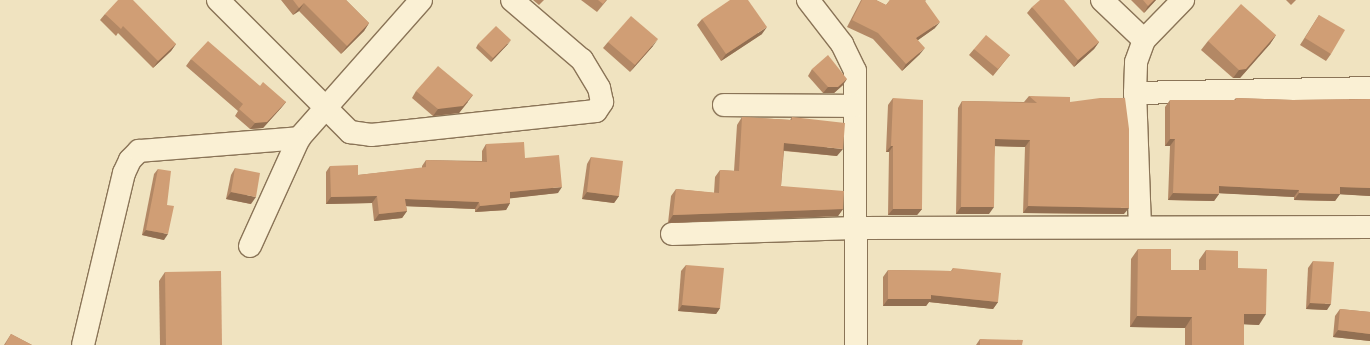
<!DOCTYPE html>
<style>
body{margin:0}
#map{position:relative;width:1370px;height:345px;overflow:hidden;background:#f0e3c0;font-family:Spectral,serif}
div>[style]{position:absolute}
.roads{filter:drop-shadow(1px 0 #8a7457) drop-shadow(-1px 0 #8a7457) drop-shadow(0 1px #8a7457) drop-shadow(0 -1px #8a7457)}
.minor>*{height:22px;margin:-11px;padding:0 11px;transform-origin:11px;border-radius:11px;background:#faf0d4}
.wall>*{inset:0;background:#b38865}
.shaded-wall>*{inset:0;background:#926f52}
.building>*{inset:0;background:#d09e75}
span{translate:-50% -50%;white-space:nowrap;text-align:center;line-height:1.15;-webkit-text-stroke:3px #f7edd0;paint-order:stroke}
</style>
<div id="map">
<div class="roads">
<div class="minor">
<div style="left:218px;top:0;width:187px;rotate:45deg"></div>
<div style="left:350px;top:132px;width:21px;rotate:8deg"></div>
<div style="left:371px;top:135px;width:226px;rotate:-6.1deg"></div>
<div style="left:596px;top:111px;width:11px;rotate:-56deg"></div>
<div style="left:602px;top:102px;width:14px;rotate:-102deg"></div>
<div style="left:599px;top:88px;width:33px;rotate:-121deg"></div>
<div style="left:582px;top:60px;width:92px;rotate:-139.4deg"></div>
<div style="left:808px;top:0;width:56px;rotate:52.3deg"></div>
<div style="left:842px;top:44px;width:30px;rotate:64deg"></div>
<div style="left:855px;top:71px;width:274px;rotate:89.8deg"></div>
<div style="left:1102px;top:0;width:58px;rotate:43.6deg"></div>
<div style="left:1144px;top:40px;width:56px;rotate:-45.7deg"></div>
<div style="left:1135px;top:93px;width:235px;rotate:-1.2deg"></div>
<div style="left:724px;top:105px;width:131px;rotate:0.4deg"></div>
<div style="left:1140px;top:227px;width:134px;rotate:-92.1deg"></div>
<div style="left:1135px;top:93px;width:31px;rotate:-88deg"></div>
<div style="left:1136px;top:62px;width:23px;rotate:-70deg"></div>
<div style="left:672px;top:234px;width:183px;rotate:-1.9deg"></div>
<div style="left:855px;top:228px;width:515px;rotate:-0.11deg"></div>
<div style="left:250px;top:246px;width:119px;rotate:-65.6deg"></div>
<div style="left:299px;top:138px;width:184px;rotate:-48.5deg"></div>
<div style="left:83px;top:345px;width:177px;rotate:-76.6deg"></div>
<div style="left:124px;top:173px;width:14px;rotate:-65deg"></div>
<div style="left:130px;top:160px;width:13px;rotate:-45deg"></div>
<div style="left:139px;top:151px;width:161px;rotate:-4.6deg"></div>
</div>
</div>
<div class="wall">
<div style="clip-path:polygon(281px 0,346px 0,369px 23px,364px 31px,341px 54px,299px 11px,293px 15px)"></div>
<div style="clip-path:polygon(533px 0,544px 0,539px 5px)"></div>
<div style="clip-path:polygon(581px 0,607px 0,597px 12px)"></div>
<div style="clip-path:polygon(861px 0,876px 0,886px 5px,890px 0,926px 0,925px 1px,935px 28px,918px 40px,920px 54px,902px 71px,873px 39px,847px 27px)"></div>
<div style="clip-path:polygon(1131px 0,1156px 0,1144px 13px)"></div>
<div style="clip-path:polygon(1286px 0,1296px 0,1291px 5px)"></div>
<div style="clip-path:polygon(1032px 7px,1099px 42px,1094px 49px,1074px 67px,1027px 13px)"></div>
<div style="clip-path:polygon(105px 14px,176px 44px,171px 51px,153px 68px,118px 33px,116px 36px,100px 20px)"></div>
<div style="clip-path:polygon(1319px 15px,1331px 54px,1326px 61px,1300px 45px)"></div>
<div style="clip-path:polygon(702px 19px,762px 34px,721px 61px,697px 25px)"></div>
<div style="clip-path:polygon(1276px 35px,1270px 44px,1240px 78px,1233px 78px,1201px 50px,1208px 41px)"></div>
<div style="clip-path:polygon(608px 42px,653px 46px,630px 72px,603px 48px)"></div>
<div style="clip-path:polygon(478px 44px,508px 44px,491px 62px,476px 48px)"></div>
<div style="clip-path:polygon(974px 49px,1010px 55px,1005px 61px,993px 76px,969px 55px)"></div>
<div style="clip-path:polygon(191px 59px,260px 86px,286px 102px,281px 108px,263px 128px,250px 129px,235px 116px,238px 111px,186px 66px)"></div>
<div style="clip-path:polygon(812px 69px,843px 85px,834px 93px,823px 93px,808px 76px)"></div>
<div style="clip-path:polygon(416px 91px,468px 102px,459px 113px,433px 116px,412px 98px)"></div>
<div style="clip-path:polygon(1029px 96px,1070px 102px,1124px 214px,1023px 213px,1025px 147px,995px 146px,989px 214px,956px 214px,958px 108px,962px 101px,1024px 102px)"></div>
<div style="clip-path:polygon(893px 98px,922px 209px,917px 215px,888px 215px,889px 152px,886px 152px,888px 105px)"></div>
<div style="clip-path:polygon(1236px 98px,1293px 100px,1370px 99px,1370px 196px,1340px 194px,1335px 201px,1294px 200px,1294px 197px,1219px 193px,1219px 194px,1214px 201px,1168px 200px,1170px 146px,1165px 146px,1165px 107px,1170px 100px,1234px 100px)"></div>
<div style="clip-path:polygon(742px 117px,790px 120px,792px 117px,837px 156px,784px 151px,781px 186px,843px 209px,838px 216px,668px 223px,671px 196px,676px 189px,714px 193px,715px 177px,720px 170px,734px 171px,737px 125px)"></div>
<div style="clip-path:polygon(486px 144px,525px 158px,558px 193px,510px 198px,510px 203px,506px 210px,475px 212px,475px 209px,406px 206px,407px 211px,402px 218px,374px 221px,372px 203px,326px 204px,326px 172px,330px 166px,358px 175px,422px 168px,422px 166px,426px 160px,482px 161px,482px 151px)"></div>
<div style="clip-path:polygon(591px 157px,619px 196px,614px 203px,582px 199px,587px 164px)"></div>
<div style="clip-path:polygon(235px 168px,251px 204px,226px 199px,231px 175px)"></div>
<div style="clip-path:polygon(158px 169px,164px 240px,142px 235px,154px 174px)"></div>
<div style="clip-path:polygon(1138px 249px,1171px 270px,1199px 270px,1199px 260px,1206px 250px,1238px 268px,1259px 325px,1244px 324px,1244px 345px,1185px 345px,1185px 328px,1130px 327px,1131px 259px)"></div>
<div style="clip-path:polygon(1313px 261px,1327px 310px,1306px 309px,1308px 268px)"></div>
<div style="clip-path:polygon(686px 265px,720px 308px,716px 314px,678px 311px,681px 271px)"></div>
<div style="clip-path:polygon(953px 268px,998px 302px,993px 309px,929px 302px,926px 306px,883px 306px,883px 277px,888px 270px,951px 271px)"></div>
<div style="clip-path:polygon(165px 272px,222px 345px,160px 345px,159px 281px)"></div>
<div style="clip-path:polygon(1340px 309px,1370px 312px,1370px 341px,1333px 337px,1335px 316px)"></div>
<div style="clip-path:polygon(11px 334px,32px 345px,4px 345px)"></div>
<div style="clip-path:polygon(980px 339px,1022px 345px,976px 345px)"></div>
</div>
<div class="shaded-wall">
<div style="clip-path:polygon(1154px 0,1156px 0,1144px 13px,1148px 6px)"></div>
<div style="clip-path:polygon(304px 3px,299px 11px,293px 15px,299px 8px)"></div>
<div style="clip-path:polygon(940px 22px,935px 28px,911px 45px,916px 38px)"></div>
<div style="clip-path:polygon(369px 23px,364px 31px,341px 54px,347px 46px)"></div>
<div style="clip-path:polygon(767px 27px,762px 34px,721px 61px,726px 54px)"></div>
<div style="clip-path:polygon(1276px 35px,1270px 44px,1240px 78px,1233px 78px,1239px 70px)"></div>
<div style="clip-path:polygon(658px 39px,653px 46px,630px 72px,635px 65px)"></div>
<div style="clip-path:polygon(511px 40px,508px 44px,491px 62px,493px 58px)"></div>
<div style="clip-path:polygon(1099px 42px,1094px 49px,1074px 67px,1078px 60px)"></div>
<div style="clip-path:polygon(176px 44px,171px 51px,153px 68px,158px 61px)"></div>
<div style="clip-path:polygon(925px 48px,920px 54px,902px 71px,906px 64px)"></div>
<div style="clip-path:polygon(847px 79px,843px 85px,834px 93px,823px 93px,828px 87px)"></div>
<div style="clip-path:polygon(473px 95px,459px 113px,433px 116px,438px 109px)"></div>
<div style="clip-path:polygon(286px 102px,281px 108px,263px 128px,250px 129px,255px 123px)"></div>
<div style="clip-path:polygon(995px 139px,1030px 140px,1025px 147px,990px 146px)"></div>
<div style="clip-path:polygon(1170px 139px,1175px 139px,1170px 146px,1165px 146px)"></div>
<div style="clip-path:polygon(784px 143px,843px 149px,837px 156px,779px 150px)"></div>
<div style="clip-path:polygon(891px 146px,893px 146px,889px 152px,886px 152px)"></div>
<div style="clip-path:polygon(1219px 186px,1299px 190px,1294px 197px,1214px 193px)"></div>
<div style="clip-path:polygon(562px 187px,558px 193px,505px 199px,510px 192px)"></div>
<div style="clip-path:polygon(1340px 187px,1370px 188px,1370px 196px,1335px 194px)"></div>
<div style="clip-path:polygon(231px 192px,256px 197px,251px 204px,226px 199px)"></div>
<div style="clip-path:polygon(587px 192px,619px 196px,614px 203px,582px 199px)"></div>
<div style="clip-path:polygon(1173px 193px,1219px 194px,1214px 201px,1168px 200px)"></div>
<div style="clip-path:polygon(1299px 193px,1340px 194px,1335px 201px,1294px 200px)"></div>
<div style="clip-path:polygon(377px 196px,372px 203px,326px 204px,331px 197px)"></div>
<div style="clip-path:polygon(405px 199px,479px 202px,475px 209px,401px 206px)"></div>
<div style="clip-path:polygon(510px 203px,506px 210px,475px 212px,480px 206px)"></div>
<div style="clip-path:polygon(1028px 206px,1129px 208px,1124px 214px,1023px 213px)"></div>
<div style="clip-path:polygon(961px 207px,994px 207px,989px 214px,956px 214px)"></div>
<div style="clip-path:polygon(843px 209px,838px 216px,668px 223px,673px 215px)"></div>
<div style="clip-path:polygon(893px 209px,922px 209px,917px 215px,888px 215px)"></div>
<div style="clip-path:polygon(407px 211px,402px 218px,374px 221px,379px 214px)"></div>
<div style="clip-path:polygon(146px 230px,168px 234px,164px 240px,142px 235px)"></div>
<div style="clip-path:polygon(931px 295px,998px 302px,993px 309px,929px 302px,926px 306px,883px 306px,888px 299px)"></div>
<div style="clip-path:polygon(1310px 303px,1331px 304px,1327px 310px,1306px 309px)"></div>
<div style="clip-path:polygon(682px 305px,720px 308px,716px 314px,678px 311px)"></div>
<div style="clip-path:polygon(1244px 314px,1266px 314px,1259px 325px,1237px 324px)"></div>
<div style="clip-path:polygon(1137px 316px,1192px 317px,1185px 328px,1130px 327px)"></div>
<div style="clip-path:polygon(1338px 330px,1370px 334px,1370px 341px,1333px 337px)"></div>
</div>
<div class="building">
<div style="clip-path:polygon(118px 0,133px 0,176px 44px,158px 61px,123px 26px,121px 29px,105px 14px)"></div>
<div style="clip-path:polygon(293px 0,346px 0,369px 23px,347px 46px,304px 3px,299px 8px)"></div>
<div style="clip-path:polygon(598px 0,606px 0,603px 4px)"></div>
<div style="clip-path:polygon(730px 0,748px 0,767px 27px,726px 54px,702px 19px)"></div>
<div style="clip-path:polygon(862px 0,876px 0,886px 5px,890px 0,925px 0,925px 1px,940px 22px,916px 38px,925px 48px,906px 64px,878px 33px,852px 20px)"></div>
<div style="clip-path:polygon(1040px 0,1064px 0,1099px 42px,1078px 60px,1032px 7px)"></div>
<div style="clip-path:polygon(1143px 0,1154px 0,1148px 6px)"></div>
<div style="clip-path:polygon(1241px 4px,1276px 35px,1246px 69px,1239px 70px,1208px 41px)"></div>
<div style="clip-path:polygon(1319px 15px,1345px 30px,1331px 54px,1305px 38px)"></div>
<div style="clip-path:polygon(631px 16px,658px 39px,635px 65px,608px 42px)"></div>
<div style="clip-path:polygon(496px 26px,511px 40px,493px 58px,478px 44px)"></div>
<div style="clip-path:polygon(986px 35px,1010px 55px,998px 69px,974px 49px)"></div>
<div style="clip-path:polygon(208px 41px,260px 86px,263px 82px,286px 102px,267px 122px,255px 123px,239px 109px,243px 104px,191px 59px)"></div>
<div style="clip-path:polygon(828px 55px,847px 79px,838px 87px,828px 87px,812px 69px)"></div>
<div style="clip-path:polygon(438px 66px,473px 95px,463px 106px,438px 109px,416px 91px)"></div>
<div style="clip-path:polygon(1029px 96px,1070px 97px,1070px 102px,1100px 98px,1125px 98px,1129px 129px,1129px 208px,1028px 206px,1030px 140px,995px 139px,994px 207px,961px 207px,962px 101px,1037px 103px)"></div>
<div style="clip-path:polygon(893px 98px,923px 100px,922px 209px,893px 209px,893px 146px,891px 146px)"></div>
<div style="clip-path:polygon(1236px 98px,1293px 100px,1370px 99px,1370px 188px,1340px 187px,1340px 194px,1299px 193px,1299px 190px,1219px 186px,1219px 194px,1173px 193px,1175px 139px,1170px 139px,1170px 100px,1236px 100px)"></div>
<div style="clip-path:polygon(742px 117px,792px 120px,792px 117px,845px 123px,843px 149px,784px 143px,781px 186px,844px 191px,843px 209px,673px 215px,676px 189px,719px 193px,720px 170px,739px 171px)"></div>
<div style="clip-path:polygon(524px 142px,525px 158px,559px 155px,562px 187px,510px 192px,510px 203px,480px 206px,479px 202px,405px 199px,407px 211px,379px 214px,377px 196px,331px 197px,330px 166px,358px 165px,358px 175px,426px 167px,426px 160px,487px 162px,486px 144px)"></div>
<div style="clip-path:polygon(591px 157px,623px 161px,619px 196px,587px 192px)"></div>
<div style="clip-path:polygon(235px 168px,260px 173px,256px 197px,231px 192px)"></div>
<div style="clip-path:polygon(158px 169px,171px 171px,167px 205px,174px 206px,168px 234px,146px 230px)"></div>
<div style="clip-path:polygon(1138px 249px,1171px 249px,1171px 270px,1206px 270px,1206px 250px,1238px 251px,1238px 268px,1267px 269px,1266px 314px,1244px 314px,1244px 345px,1192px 345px,1192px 317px,1137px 316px)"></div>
<div style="clip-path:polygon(1313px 261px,1334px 262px,1331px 304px,1310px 303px)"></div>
<div style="clip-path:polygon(686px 265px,724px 268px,720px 308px,682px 305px)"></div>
<div style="clip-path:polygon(953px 268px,1001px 273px,998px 302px,931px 295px,931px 299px,888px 299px,888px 270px,952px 271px)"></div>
<div style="clip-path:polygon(221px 271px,222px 345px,166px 345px,165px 272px)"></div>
<div style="clip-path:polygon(1340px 309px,1370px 312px,1370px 334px,1338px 330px)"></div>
<div style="clip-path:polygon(11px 334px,32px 345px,5px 345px)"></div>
<div style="clip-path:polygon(980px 339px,1023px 340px,1022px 345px,980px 345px)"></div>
</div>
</div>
